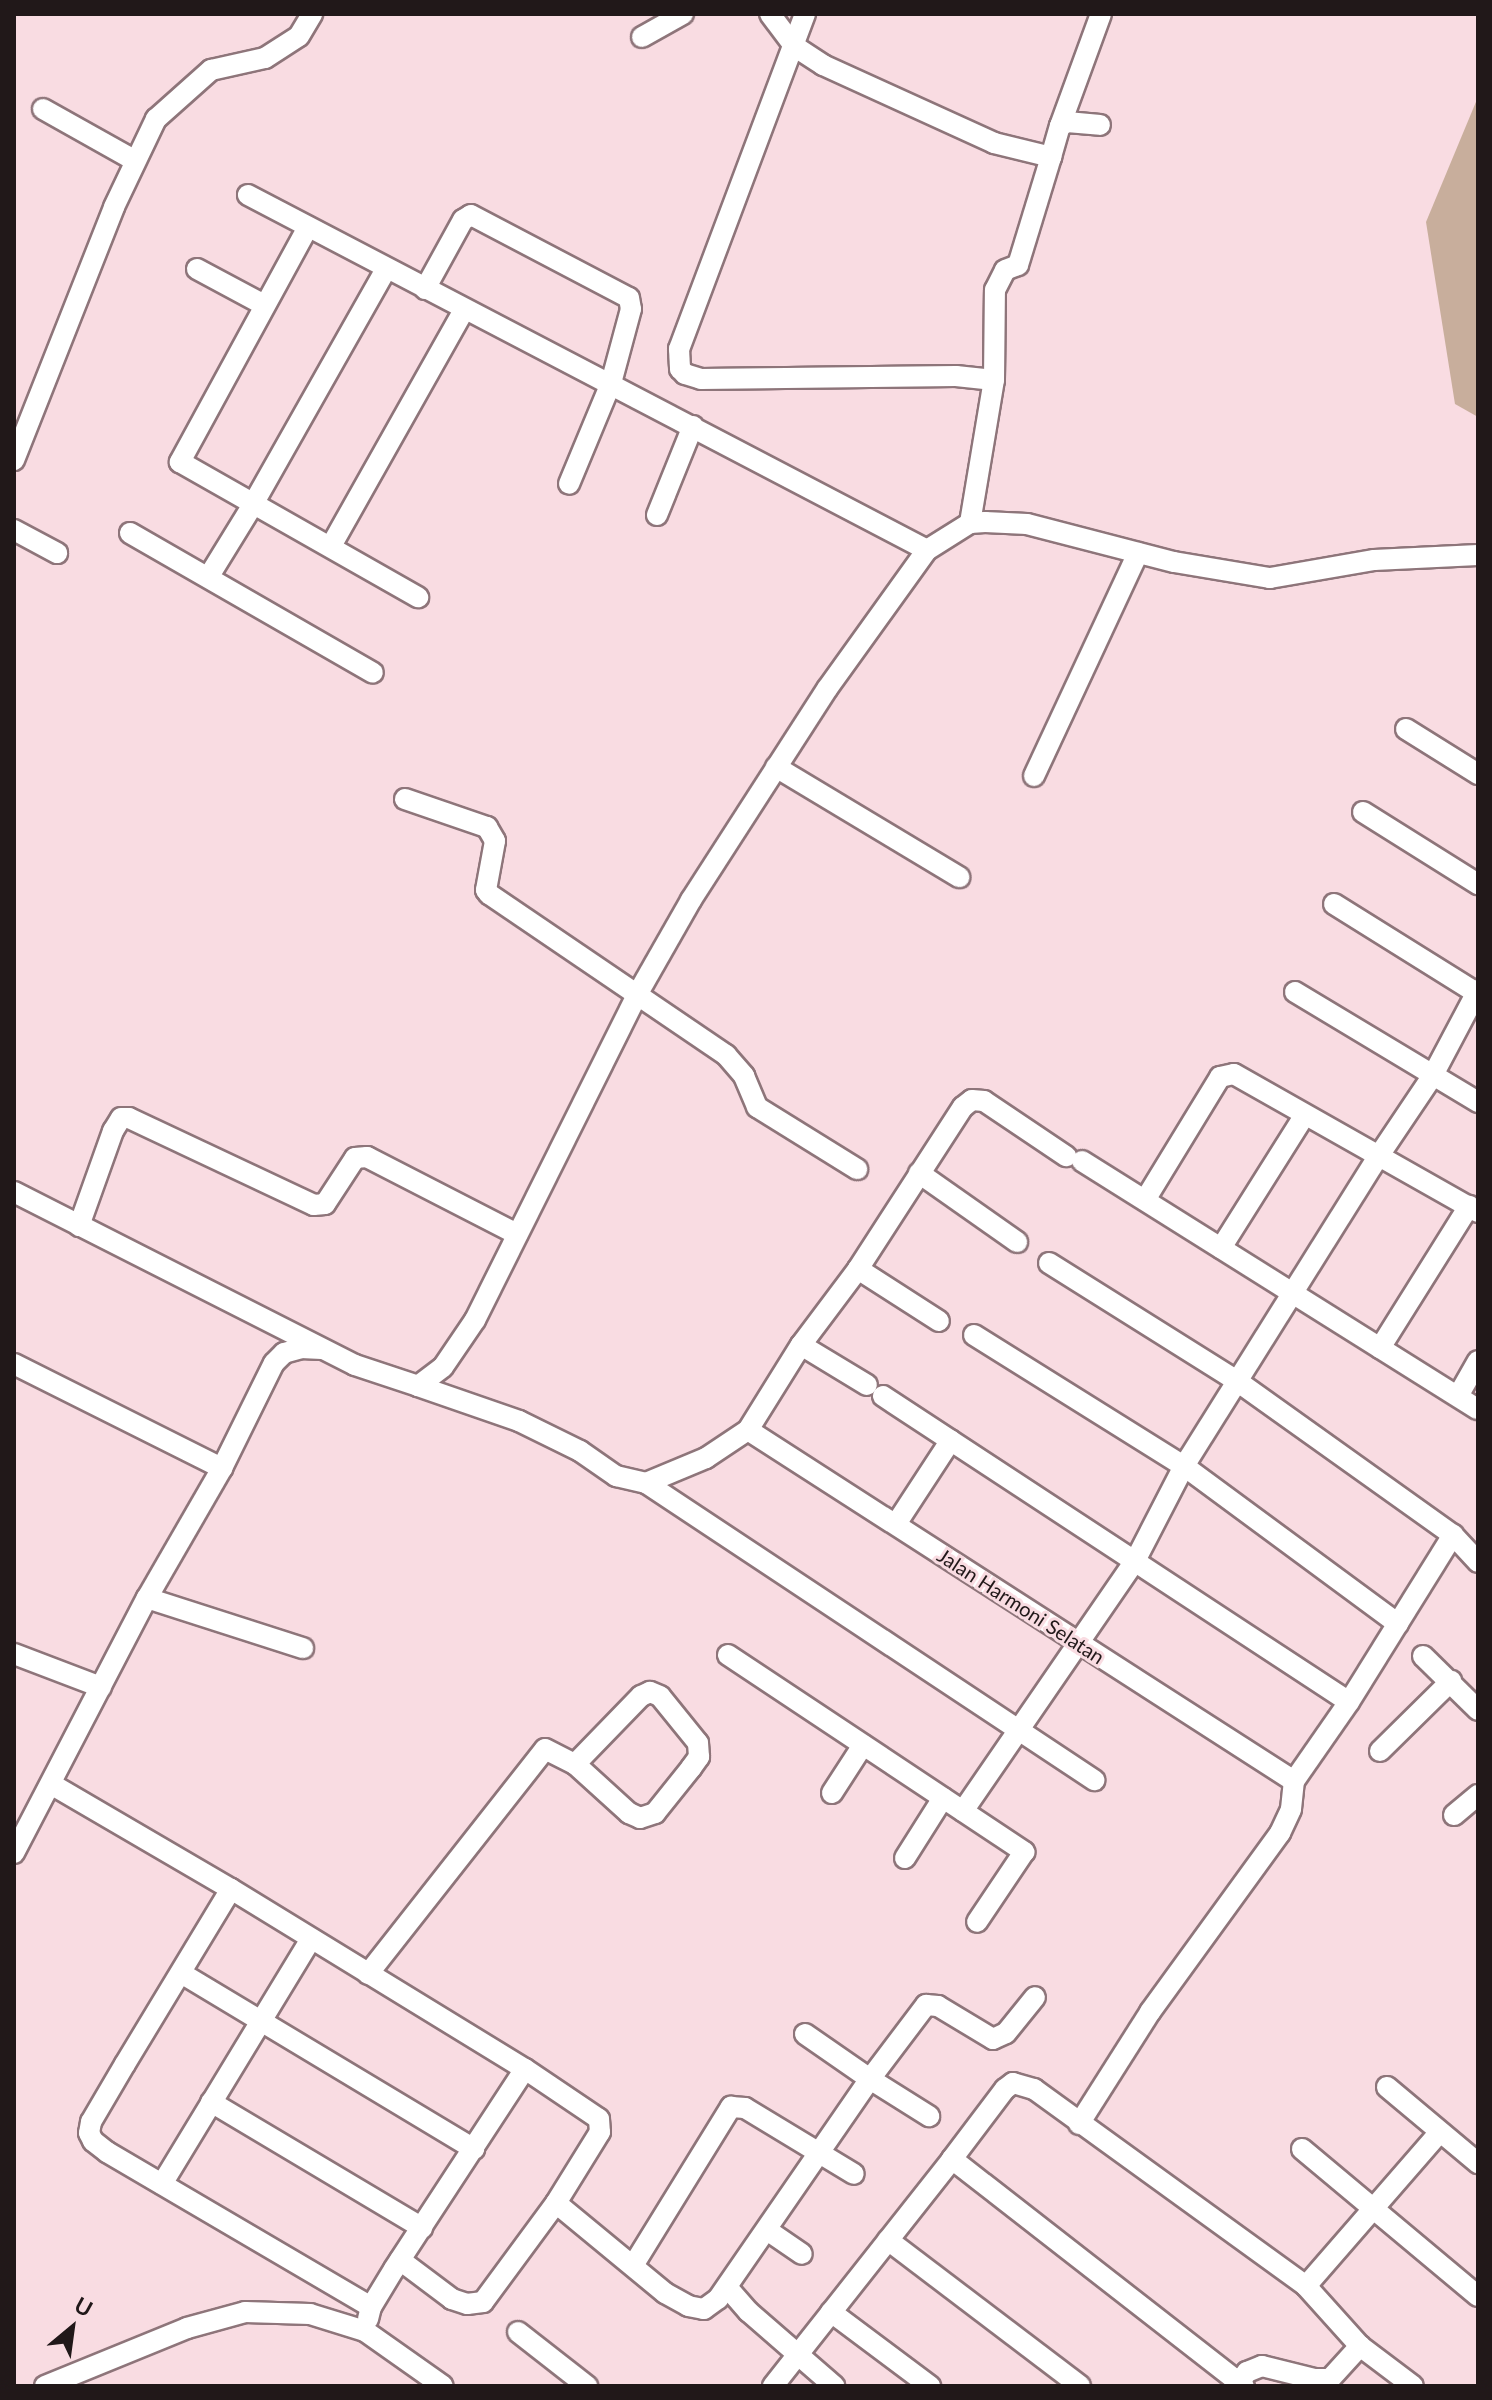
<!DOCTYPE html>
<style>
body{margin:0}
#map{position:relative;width:1492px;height:2400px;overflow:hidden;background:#f9dce2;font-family:Lato,sans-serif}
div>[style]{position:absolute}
.green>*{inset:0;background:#c8ae9c}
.roads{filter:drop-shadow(2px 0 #8e757a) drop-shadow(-2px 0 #8e757a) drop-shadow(0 2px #8e757a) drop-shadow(0 -2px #8e757a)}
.street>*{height:20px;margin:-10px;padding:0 10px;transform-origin:10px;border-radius:10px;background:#fff}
span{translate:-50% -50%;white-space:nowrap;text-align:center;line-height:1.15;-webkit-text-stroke:6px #f9dce2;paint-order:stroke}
.street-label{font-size:20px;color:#211819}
.frame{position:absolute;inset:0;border:16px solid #211819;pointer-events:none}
.north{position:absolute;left:32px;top:2288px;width:80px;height:80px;-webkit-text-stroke:6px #f9dce2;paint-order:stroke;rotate:29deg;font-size:22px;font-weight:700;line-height:32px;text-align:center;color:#211819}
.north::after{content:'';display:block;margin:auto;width:28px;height:36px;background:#211819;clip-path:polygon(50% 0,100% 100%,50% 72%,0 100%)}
</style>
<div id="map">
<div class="green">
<div style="clip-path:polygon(1478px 97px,1478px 417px,1455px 404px,1426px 222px)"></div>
</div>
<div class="roads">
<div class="street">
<div style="left:770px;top:14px;width:40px;rotate:53deg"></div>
<div style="left:794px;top:46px;width:35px;rotate:33deg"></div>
<div style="left:823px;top:65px;width:188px;rotate:24.5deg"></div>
<div style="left:994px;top:143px;width:59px;rotate:13.8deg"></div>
<div style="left:1051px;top:157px;width:32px;rotate:-74deg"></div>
<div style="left:1060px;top:126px;width:8px;rotate:-30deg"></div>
<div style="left:1067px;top:122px;width:33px;rotate:5deg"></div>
<div style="left:805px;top:14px;width:358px;rotate:110.6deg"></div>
<div style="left:679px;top:349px;width:20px;rotate:87deg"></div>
<div style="left:680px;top:369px;width:7px;rotate:45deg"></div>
<div style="left:685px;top:374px;width:17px;rotate:17deg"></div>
<div style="left:701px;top:379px;width:255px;rotate:-0.7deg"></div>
<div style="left:956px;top:376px;width:38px;rotate:6deg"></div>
<div style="left:642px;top:37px;width:47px;rotate:-29.3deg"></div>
<div style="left:43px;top:109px;width:104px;rotate:29.3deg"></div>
<div style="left:1060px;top:126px;width:119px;rotate:-69.9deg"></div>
<div style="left:248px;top:195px;width:766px;rotate:27.6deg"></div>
<div style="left:308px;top:227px;width:268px;rotate:118.6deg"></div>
<div style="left:180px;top:462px;width:274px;rotate:29.6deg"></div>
<div style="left:197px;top:269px;width:76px;rotate:28.2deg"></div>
<div style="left:425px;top:289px;width:79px;rotate:-61.2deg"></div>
<div style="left:463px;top:220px;width:9px;rotate:-32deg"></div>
<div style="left:471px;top:215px;width:178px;rotate:27.7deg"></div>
<div style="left:629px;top:298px;width:11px;rotate:80deg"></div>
<div style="left:631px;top:309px;width:77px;rotate:105.1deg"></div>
<div style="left:611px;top:383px;width:109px;rotate:112.6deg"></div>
<div style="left:14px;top:460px;width:272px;rotate:-68.4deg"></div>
<div style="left:114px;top:207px;width:98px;rotate:-64.5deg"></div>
<div style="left:156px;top:119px;width:74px;rotate:-41.7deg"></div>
<div style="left:211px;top:70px;width:55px;rotate:-12.5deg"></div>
<div style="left:265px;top:58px;width:40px;rotate:-32.9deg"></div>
<div style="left:299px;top:36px;width:26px;rotate:-59deg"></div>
<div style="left:657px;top:515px;width:96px;rotate:-68deg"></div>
<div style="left:970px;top:523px;width:145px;rotate:-80.5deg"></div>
<div style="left:994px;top:380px;width:90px;rotate:-89.4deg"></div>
<div style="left:995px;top:290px;width:22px;rotate:-63deg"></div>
<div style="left:1005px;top:270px;width:14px;rotate:-21deg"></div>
<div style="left:1018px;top:265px;width:113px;rotate:-73deg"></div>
<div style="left:14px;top:530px;width:49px;rotate:28.1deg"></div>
<div style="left:130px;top:533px;width:280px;rotate:29.9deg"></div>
<div style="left:331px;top:546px;width:271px;rotate:-60.6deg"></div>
<div style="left:209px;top:576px;width:82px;rotate:-58.4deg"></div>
<div style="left:252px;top:506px;width:272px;rotate:-60.5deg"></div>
<div style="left:1406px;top:729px;width:85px;rotate:32deg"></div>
<div style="left:776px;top:767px;width:214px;rotate:31deg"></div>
<div style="left:1034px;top:776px;width:246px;rotate:-65deg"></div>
<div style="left:405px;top:799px;width:87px;rotate:18.9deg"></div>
<div style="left:487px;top:827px;width:16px;rotate:60deg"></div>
<div style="left:495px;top:841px;width:50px;rotate:100.4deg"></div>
<div style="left:486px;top:890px;width:5px;rotate:53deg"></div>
<div style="left:489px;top:894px;width:287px;rotate:34.2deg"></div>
<div style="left:726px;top:1055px;width:28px;rotate:49deg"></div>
<div style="left:744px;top:1076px;width:34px;rotate:67deg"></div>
<div style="left:757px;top:1107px;width:118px;rotate:31.8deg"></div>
<div style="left:1363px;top:812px;width:136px;rotate:32.1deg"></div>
<div style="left:1334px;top:904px;width:170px;rotate:32deg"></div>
<div style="left:1295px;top:992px;width:214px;rotate:31deg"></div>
<div style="left:1082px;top:1161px;width:467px;rotate:32.1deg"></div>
<div style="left:919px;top:1173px;width:120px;rotate:35.1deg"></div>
<div style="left:14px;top:1192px;width:382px;rotate:26.9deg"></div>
<div style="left:355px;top:1365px;width:66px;rotate:18.4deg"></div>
<div style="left:418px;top:1386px;width:31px;rotate:-37deg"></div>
<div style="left:443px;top:1367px;width:57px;rotate:-55.8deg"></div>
<div style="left:475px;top:1320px;width:365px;rotate:-63.5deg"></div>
<div style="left:638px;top:993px;width:107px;rotate:-60.3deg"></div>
<div style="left:691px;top:900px;width:251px;rotate:-57.2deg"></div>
<div style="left:827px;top:689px;width:171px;rotate:-54.3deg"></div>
<div style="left:927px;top:550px;width:51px;rotate:-32.1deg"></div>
<div style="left:970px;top:523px;width:15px;rotate:-4deg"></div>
<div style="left:985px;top:522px;width:42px;rotate:2.7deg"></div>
<div style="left:1027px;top:524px;width:152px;rotate:14.5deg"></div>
<div style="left:1174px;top:562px;width:97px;rotate:9.5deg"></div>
<div style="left:1270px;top:578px;width:106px;rotate:-9.8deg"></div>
<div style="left:1374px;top:560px;width:104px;rotate:-2.8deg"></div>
<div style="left:1145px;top:1200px;width:144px;rotate:-58.6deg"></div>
<div style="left:1220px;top:1077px;width:14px;rotate:-12deg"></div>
<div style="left:1234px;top:1074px;width:280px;rotate:29.5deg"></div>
<div style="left:79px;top:1226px;width:101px;rotate:-70.3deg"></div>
<div style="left:113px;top:1131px;width:15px;rotate:-58deg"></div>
<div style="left:121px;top:1118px;width:8px"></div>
<div style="left:129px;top:1118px;width:204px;rotate:25.2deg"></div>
<div style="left:314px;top:1205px;width:11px;rotate:-5deg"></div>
<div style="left:325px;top:1204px;width:55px;rotate:-56.9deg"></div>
<div style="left:355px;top:1158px;width:12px;rotate:-5deg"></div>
<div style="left:367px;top:1157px;width:169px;rotate:27.2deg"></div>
<div style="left:1221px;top:1248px;width:156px;rotate:-57.8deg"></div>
<div style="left:1049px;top:1263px;width:222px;rotate:32.1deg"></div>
<div style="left:1237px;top:1381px;width:265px;rotate:35.5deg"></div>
<div style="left:1453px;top:1535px;width:37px;rotate:47deg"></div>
<div style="left:858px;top:1269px;width:96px;rotate:32.7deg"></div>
<div style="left:974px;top:1335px;width:248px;rotate:32deg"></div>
<div style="left:1184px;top:1466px;width:266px;rotate:36.4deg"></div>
<div style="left:801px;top:1345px;width:77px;rotate:31.2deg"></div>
<div style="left:1380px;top:1348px;width:168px;rotate:-57.9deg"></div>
<div style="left:14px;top:1364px;width:233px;rotate:26.6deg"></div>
<div style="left:418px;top:1386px;width:107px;rotate:19.1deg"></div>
<div style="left:519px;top:1421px;width:68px;rotate:26.2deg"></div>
<div style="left:580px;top:1451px;width:44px;rotate:34.8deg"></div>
<div style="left:616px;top:1476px;width:31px;rotate:13deg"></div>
<div style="left:646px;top:1483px;width:538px;rotate:33.54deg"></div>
<div style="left:883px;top:1396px;width:557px;rotate:33.29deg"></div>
<div style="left:1458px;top:1396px;width:40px;rotate:-60.3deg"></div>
<div style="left:748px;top:1430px;width:649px;rotate:32.74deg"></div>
<div style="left:646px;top:1483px;width:65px;rotate:-22.6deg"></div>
<div style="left:706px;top:1458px;width:50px;rotate:-33.7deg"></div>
<div style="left:748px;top:1430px;width:100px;rotate:-58.1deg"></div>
<div style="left:801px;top:1345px;width:95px;rotate:-53.1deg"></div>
<div style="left:858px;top:1269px;width:193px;rotate:-57.1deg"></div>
<div style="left:963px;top:1107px;width:11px;rotate:-38deg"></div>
<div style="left:972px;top:1100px;width:12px;rotate:5deg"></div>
<div style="left:984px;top:1101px;width:99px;rotate:33.9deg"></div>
<div style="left:896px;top:1524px;width:100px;rotate:-56.8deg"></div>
<div style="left:147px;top:1598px;width:164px;rotate:17.8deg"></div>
<div style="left:14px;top:1654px;width:93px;rotate:20.8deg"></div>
<div style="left:728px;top:1655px;width:356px;rotate:33.6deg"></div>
<div style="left:1024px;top:1852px;width:84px;rotate:123.9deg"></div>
<div style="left:1423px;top:1656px;width:77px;rotate:44.5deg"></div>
<div style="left:1380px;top:1751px;width:100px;rotate:-44.6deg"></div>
<div style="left:51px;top:1784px;width:208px;rotate:30.3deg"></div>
<div style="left:231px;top:1889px;width:345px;rotate:31.5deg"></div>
<div style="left:525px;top:2069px;width:89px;rotate:34deg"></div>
<div style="left:599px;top:2119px;width:13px;rotate:86deg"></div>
<div style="left:600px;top:2132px;width:84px;rotate:121.8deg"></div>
<div style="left:556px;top:2203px;width:123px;rotate:126.4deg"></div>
<div style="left:483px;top:2302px;width:16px;rotate:173deg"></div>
<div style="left:467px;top:2304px;width:16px;rotate:-162deg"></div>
<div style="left:452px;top:2299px;width:65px;rotate:-143.1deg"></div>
<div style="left:832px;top:1793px;width:57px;rotate:-57.1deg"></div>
<div style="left:963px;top:1811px;width:303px;rotate:-55.5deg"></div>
<div style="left:1135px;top:1561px;width:107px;rotate:-62.7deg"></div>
<div style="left:1184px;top:1466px;width:365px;rotate:-57.9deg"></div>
<div style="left:1378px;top:1157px;width:99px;rotate:-56.1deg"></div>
<div style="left:1433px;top:1075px;width:96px;rotate:-62.1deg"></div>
<div style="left:1454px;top:1815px;width:31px;rotate:-40deg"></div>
<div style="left:14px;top:1853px;width:288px;rotate:-62.5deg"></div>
<div style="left:147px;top:1598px;width:150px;rotate:-60deg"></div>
<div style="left:222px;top:1468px;width:117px;rotate:-63.7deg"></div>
<div style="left:274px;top:1363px;width:14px;rotate:-45deg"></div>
<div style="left:284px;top:1353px;width:18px;rotate:-16deg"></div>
<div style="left:301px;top:1348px;width:21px;rotate:3deg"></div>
<div style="left:905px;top:1858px;width:71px;rotate:-57.7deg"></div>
<div style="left:231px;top:1889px;width:205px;rotate:121.2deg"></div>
<div style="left:125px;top:2064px;width:67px;rotate:120.4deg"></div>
<div style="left:91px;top:2122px;width:11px;rotate:100deg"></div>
<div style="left:89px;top:2133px;width:9px;rotate:63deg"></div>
<div style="left:93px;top:2141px;width:18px;rotate:38deg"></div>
<div style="left:107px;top:2152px;width:306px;rotate:30.4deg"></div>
<div style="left:181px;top:1973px;width:342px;rotate:31deg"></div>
<div style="left:368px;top:1974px;width:286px;rotate:-51.8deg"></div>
<div style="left:545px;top:1749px;width:34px;rotate:27deg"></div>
<div style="left:575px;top:1764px;width:73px;rotate:42.2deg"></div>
<div style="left:629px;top:1813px;width:12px;rotate:24deg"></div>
<div style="left:640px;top:1818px;width:16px;rotate:-18deg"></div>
<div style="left:655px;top:1813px;width:58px;rotate:-51.3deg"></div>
<div style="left:691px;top:1768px;width:14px;rotate:-54deg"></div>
<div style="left:699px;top:1757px;width:14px;rotate:-94deg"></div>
<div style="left:698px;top:1743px;width:60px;rotate:-129deg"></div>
<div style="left:660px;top:1696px;width:11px;rotate:-158deg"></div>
<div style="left:650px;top:1692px;width:10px;rotate:156deg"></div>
<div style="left:641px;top:1696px;width:95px;rotate:134.1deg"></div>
<div style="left:805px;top:2034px;width:79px;rotate:34.7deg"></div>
<div style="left:870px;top:2079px;width:93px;rotate:-52.9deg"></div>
<div style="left:926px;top:2005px;width:12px;rotate:5deg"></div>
<div style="left:938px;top:2006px;width:64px;rotate:31deg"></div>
<div style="left:993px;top:2039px;width:14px;rotate:-25deg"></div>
<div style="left:1006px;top:2033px;width:46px;rotate:-51.1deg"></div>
<div style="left:1387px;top:2087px;width:119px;rotate:39.9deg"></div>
<div style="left:211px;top:2102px;width:246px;rotate:30.8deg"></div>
<div style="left:1079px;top:2124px;width:133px;rotate:-57.6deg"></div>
<div style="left:1150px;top:2012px;width:221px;rotate:-54deg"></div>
<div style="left:1280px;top:1833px;width:26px;rotate:-65deg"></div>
<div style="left:1291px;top:1809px;width:28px;rotate:-84deg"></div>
<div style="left:1294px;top:1781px;width:96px;rotate:-55.2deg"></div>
<div style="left:1349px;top:1702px;width:197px;rotate:-58.1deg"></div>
<div style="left:1302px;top:2149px;width:229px;rotate:39.9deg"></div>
<div style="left:952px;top:2159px;width:88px;rotate:-52.9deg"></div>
<div style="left:1005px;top:2089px;width:10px;rotate:-37deg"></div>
<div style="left:1013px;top:2083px;width:22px;rotate:16deg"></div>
<div style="left:1034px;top:2089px;width:336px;rotate:35.9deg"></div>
<div style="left:1306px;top:2286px;width:81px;rotate:48deg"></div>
<div style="left:1360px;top:2346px;width:66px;rotate:37deg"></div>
<div style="left:162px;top:2184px;width:287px;rotate:-58.7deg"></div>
<div style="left:556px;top:2203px;width:141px;rotate:39.5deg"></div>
<div style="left:665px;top:2293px;width:26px;rotate:29deg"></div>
<div style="left:688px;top:2306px;width:16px;rotate:11deg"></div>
<div style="left:704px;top:2309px;width:17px;rotate:-36deg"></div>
<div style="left:718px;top:2299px;width:267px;rotate:-55.4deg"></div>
<div style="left:870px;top:2079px;width:70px;rotate:32.1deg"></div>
<div style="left:767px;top:2230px;width:42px;rotate:34.4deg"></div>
<div style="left:888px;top:2240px;width:241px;rotate:37.2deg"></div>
<div style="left:634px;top:2264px;width:185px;rotate:-58.3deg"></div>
<div style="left:731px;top:2107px;width:14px;rotate:4deg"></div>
<div style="left:745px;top:2108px;width:127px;rotate:31.2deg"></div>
<div style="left:1306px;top:2286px;width:204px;rotate:-49deg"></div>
<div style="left:727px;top:2287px;width:33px;rotate:49deg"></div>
<div style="left:749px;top:2312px;width:113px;rotate:41deg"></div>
<div style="left:831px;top:2312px;width:124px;rotate:36.8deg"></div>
<div style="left:368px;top:2319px;width:12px;rotate:-76deg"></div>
<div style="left:371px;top:2307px;width:44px;rotate:-58.8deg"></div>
<div style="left:394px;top:2269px;width:239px;rotate:-56.8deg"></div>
<div style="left:518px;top:2332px;width:88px;rotate:38deg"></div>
<div style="left:45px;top:2386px;width:153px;rotate:-22.2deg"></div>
<div style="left:187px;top:2328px;width:60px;rotate:-15.4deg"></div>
<div style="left:245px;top:2312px;width:65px;rotate:1.8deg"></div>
<div style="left:310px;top:2314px;width:58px;rotate:17.2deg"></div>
<div style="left:365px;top:2331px;width:95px;rotate:35.2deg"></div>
<div style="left:773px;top:2386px;width:289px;rotate:-51.7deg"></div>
<div style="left:952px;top:2159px;width:370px;rotate:37.9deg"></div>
<div style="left:1236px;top:2386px;width:18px;rotate:-52deg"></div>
<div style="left:1247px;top:2372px;width:16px;rotate:-22deg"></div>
<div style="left:1262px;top:2366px;width:54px;rotate:14deg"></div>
<div style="left:1314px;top:2379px;width:16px"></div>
<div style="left:1330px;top:2379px;width:45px;rotate:-47.7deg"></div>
</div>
</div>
<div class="street-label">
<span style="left:1021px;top:1606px;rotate:33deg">Jalan Harmoni Selatan</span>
</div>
<div class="frame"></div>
<div class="north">U</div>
</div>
